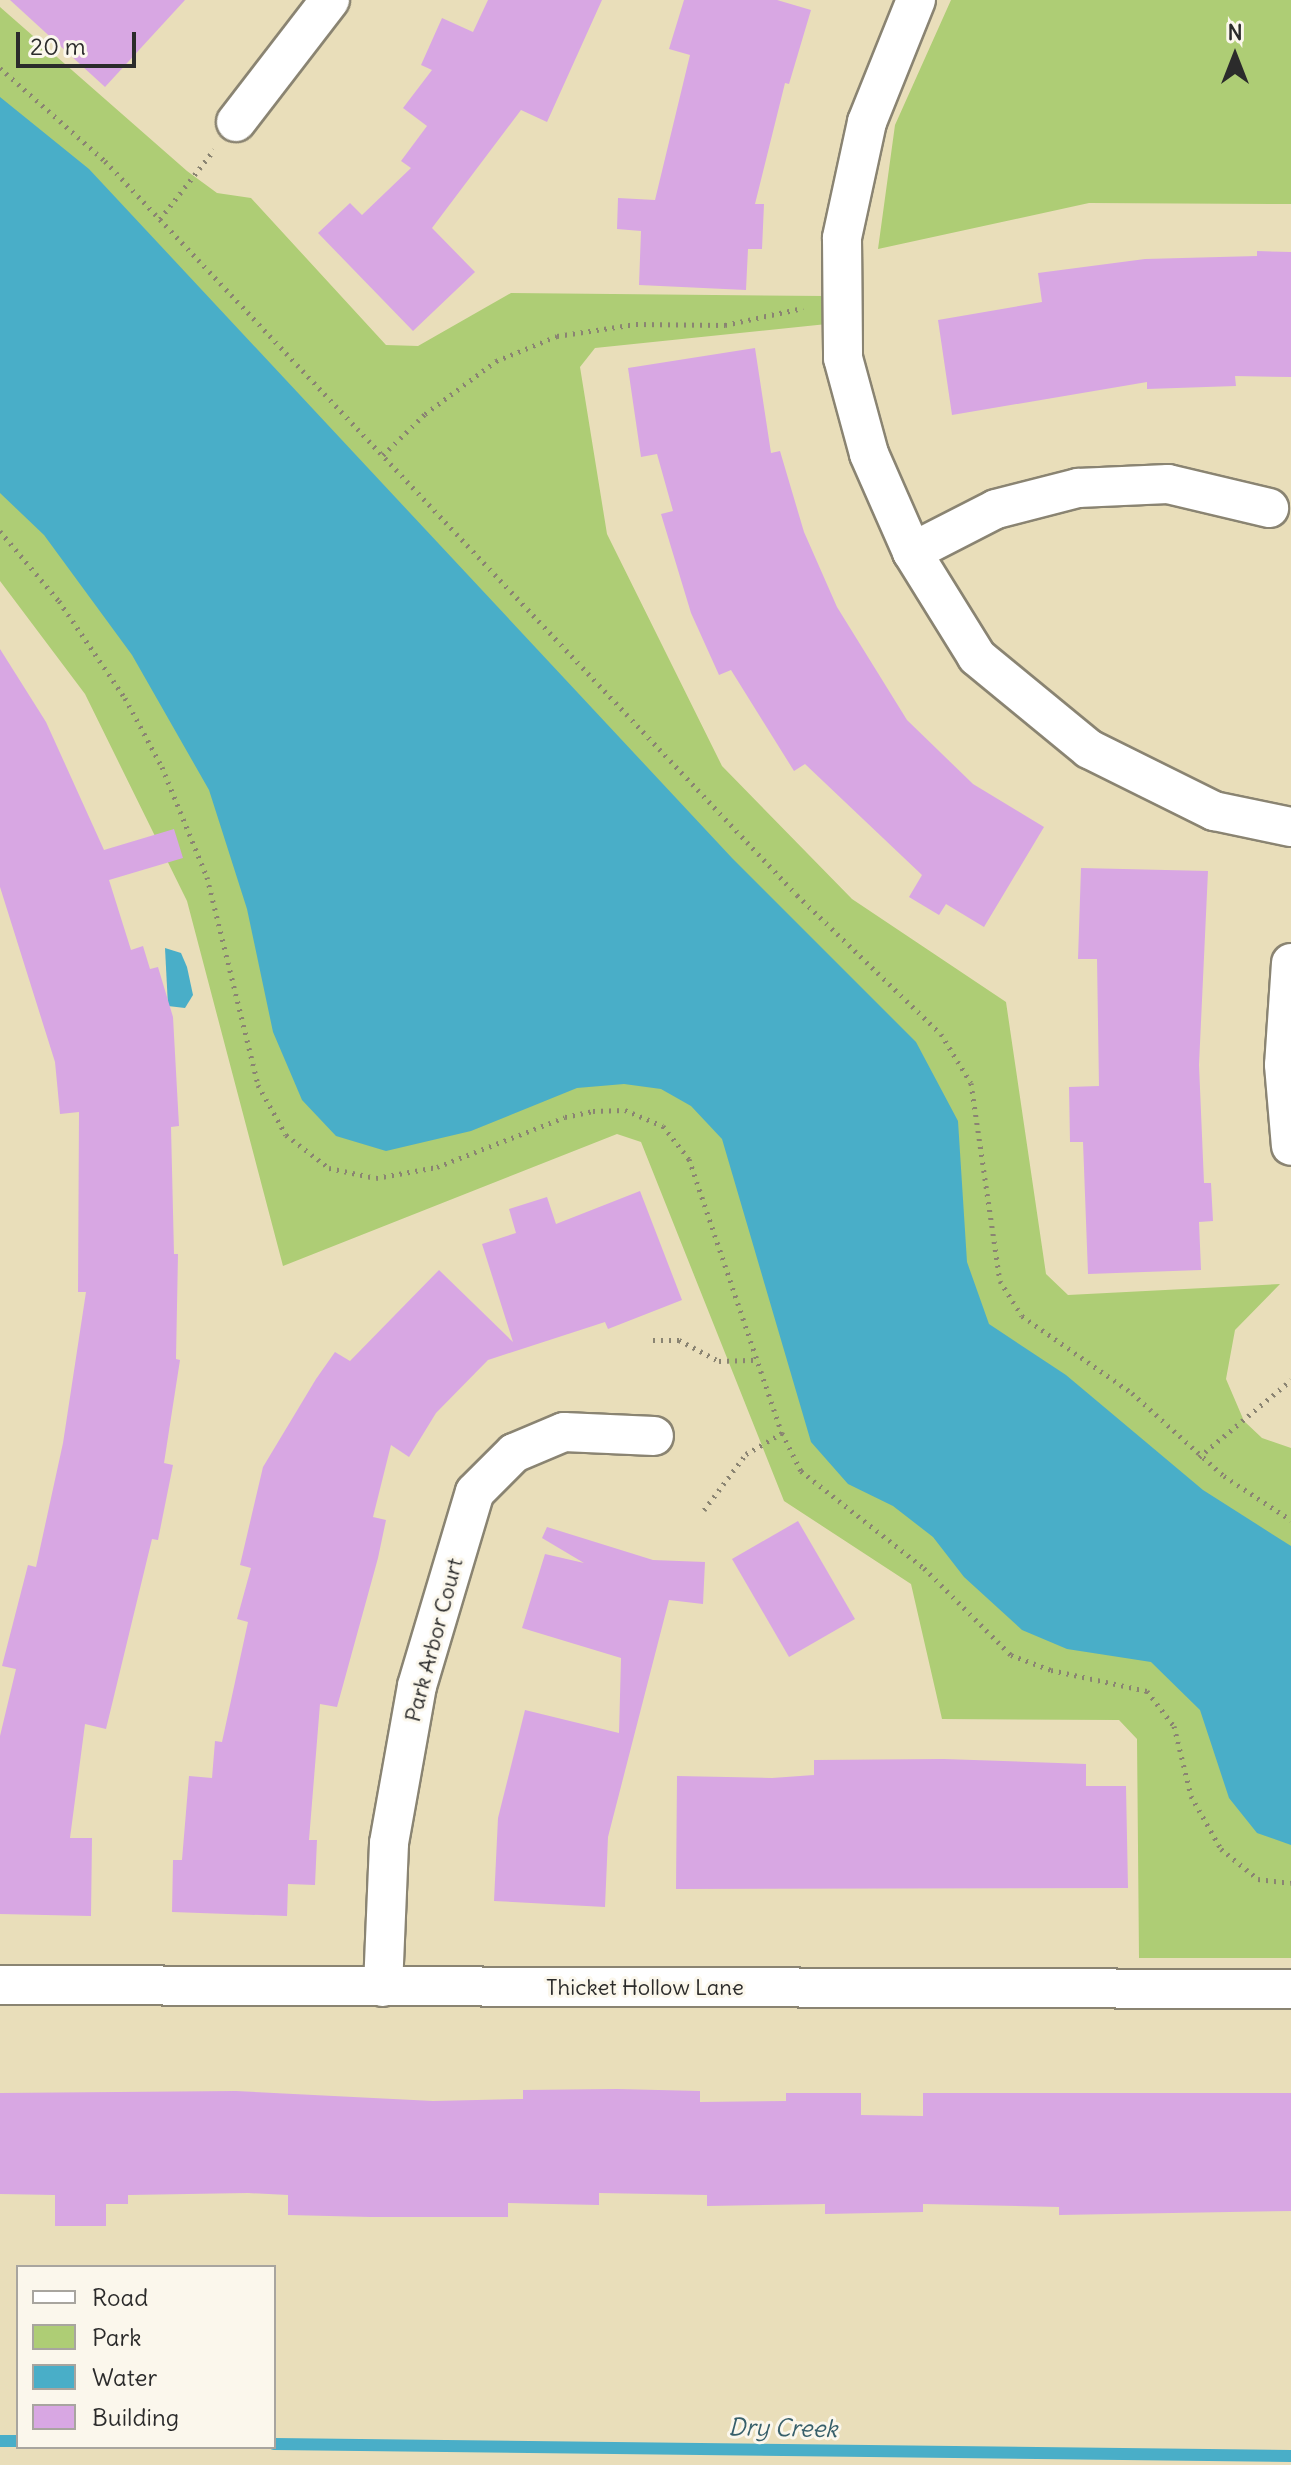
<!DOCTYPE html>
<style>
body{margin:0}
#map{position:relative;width:1291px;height:2465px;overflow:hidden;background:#e9deba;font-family:Delius,sans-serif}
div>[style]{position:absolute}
.green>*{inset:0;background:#aecd75}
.water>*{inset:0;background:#49aec8}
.stream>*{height:12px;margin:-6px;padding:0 6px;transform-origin:6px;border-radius:6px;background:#49aec8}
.building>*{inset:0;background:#d8a7e3}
.path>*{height:5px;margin-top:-2.5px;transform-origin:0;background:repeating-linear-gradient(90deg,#8a8472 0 2px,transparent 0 8px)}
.roads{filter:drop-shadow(2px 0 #8a8472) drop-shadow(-2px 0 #8a8472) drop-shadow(0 2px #8a8472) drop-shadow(0 -2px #8a8472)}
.minor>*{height:38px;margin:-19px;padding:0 19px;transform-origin:19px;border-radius:19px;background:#fff}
span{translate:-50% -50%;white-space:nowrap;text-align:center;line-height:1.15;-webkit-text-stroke:6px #fbf7ec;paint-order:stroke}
.street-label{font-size:22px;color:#2b2b2b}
.water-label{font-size:24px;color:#375f6a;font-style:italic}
.legend{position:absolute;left:16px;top:2265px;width:260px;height:184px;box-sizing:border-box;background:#fbf7ec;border:2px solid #a8a59f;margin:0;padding:10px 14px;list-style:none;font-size:24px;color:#2b2b2b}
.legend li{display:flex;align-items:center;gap:16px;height:40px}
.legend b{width:40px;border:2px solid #a8a59f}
.north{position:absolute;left:1195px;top:16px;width:80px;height:80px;-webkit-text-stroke:6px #fbf7ec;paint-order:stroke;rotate:0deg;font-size:22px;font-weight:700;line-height:32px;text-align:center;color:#2b2b2b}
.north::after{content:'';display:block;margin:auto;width:28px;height:36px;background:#2b2b2b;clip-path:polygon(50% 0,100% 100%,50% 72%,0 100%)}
.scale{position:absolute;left:16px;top:32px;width:120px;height:36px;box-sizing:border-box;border:4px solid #2b2b2b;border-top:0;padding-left:10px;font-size:24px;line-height:28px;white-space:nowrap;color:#2b2b2b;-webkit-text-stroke:6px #fbf7ec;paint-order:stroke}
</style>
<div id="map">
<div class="green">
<div style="clip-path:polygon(951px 0,1291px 0,1291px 204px,1089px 203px,878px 249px,895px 125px)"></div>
<div style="clip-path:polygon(0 7px,187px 171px,217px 193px,251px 198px,386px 345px,418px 346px,511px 293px,824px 296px,827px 324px,595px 348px,580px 367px,607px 534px,722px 766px,852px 899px,1006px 1002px,1046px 1274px,1068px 1295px,1280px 1284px,1235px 1330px,1226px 1379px,1244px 1421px,1262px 1438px,1291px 1448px,1291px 1958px,1139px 1958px,1137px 1739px,1119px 1720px,942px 1719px,911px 1584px,784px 1501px,641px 1142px,617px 1134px,283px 1266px,187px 901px,85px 694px,0 581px)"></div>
</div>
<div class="water">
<div style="clip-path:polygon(0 97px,89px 169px,732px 858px,916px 1042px,958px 1121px,967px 1262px,989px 1324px,1066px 1375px,1203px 1490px,1291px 1546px,1291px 1845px,1257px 1833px,1229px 1798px,1200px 1710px,1151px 1662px,1067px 1649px,1022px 1630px,964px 1577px,933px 1537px,893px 1506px,848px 1484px,811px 1442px,722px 1139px,691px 1106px,661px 1089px,624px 1084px,577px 1088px,471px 1131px,386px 1151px,336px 1136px,302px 1100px,273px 1032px,247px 909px,209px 790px,132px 655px,44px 535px,0 493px)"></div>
<div style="clip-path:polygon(165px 948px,181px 953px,187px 967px,193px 995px,185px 1008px,168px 1006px)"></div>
</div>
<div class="stream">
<div style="left:0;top:2441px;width:18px"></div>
<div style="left:274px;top:2444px;width:1017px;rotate:0.68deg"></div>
</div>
<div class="building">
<div style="clip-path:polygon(10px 0,185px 0,105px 87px)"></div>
<div style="clip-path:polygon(488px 0,602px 0,547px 122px,521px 110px,432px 228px,475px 272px,413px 331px,318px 233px,350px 203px,362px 215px,411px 168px,401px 161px,427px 126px,403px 108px,432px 70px,421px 65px,442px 18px,473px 32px)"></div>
<div style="clip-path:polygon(684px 0,777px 0,811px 10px,789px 84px,785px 83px,755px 204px,764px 204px,762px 249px,748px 249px,746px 290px,639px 285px,641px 231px,617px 229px,618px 198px,655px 200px,690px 55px,669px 49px)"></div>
<div style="clip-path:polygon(1257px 251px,1291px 252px,1291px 377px,1235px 376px,1236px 386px,1147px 389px,1147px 382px,952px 415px,938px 320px,1042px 302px,1038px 273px,1145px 259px,1257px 256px)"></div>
<div style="clip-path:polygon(755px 348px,771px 453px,780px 451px,804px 532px,837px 607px,907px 720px,973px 784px,1044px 827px,984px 927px,946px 904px,939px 915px,909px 897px,922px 875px,805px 764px,794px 771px,731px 670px,719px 675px,691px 613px,661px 514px,673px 511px,657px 454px,641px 457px,628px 368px)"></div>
<div style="clip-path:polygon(0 649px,46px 722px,104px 850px,174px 829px,183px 858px,109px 880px,131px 950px,143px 946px,150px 969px,158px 967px,173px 1017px,179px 1126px,171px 1127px,174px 1254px,178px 1254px,176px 1359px,180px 1360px,164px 1463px,173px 1465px,158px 1540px,152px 1539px,106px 1729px,85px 1724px,70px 1838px,92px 1838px,91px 1916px,0 1914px,0 1736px,16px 1669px,2px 1666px,28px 1565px,36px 1567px,63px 1443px,86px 1292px,78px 1292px,79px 1112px,60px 1114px,55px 1062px,0 887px)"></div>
<div style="clip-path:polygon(1081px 868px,1208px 871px,1199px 1065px,1204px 1183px,1211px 1183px,1213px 1221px,1199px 1222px,1201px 1270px,1088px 1274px,1083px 1142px,1070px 1142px,1069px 1087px,1099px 1086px,1097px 959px,1078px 959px)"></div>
<div style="clip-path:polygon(640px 1191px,682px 1300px,608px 1329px,605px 1322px,488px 1360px,436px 1413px,409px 1457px,391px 1445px,373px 1517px,386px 1520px,378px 1558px,337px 1707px,320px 1704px,309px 1840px,317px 1840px,315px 1885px,288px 1884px,287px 1916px,172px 1912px,173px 1860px,182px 1860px,189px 1776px,212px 1778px,215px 1741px,222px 1742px,248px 1622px,237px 1619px,251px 1568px,240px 1565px,263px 1467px,316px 1379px,335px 1352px,350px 1361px,439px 1270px,513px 1342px,482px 1244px,516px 1233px,509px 1209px,547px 1197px,556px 1224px)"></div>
<div style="clip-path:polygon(798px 1521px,855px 1619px,789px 1657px,732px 1559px)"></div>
<div style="clip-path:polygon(547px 1527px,653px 1560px,705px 1562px,703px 1604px,669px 1600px,608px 1837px,605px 1907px,494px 1901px,498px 1818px,525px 1710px,619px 1733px,621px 1658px,522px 1628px,545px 1554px,584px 1563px,542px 1538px)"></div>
<div style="clip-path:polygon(944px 1759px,1086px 1764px,1086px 1786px,1126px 1786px,1128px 1888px,676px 1889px,677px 1776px,772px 1778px,814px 1775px,814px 1760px)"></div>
<div style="clip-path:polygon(617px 2089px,700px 2091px,700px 2102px,786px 2101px,786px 2093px,861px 2093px,861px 2115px,923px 2116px,923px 2093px,1291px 2093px,1291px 2211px,1059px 2215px,1059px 2207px,923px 2204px,923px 2212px,825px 2214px,825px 2204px,707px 2206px,707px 2195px,599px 2193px,599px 2205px,508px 2203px,508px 2217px,370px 2217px,288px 2215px,288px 2195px,248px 2193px,128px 2195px,128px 2204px,106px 2204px,106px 2226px,55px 2226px,55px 2195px,0 2194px,0 2093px,236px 2091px,433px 2101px,523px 2099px,523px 2090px)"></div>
</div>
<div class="path">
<div style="left:0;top:68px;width:140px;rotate:41.5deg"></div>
<div style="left:105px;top:161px;width:1009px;rotate:46.69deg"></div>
<div style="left:797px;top:895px;width:200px;rotate:44deg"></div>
<div style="left:941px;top:1034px;width:57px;rotate:58.5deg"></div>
<div style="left:971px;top:1083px;width:200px;rotate:81.7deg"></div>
<div style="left:1000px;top:1281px;width:41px;rotate:57.8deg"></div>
<div style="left:1022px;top:1316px;width:134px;rotate:35deg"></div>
<div style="left:1132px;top:1393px;width:124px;rotate:42.1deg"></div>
<div style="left:1224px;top:1476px;width:80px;rotate:33.3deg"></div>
<div style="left:160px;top:219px;width:88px;rotate:-52deg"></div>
<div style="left:383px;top:455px;width:59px;rotate:-44.3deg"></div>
<div style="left:425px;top:414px;width:89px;rotate:-36.7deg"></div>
<div style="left:496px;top:361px;width:66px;rotate:-22.3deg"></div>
<div style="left:557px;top:336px;width:80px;rotate:-8.6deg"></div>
<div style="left:636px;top:324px;width:89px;rotate:0.6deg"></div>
<div style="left:725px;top:325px;width:80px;rotate:-12.3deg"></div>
<div style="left:0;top:531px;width:92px;rotate:49.9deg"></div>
<div style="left:59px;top:601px;width:117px;rotate:55.8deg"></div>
<div style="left:125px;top:698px;width:78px;rotate:61.8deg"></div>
<div style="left:162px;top:767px;width:119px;rotate:67.8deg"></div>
<div style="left:207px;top:877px;width:214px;rotate:76.2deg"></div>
<div style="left:258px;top:1085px;width:57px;rotate:60.8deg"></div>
<div style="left:286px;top:1135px;width:54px;rotate:37.5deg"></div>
<div style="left:329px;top:1168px;width:48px;rotate:12deg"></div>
<div style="left:376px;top:1178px;width:62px;rotate:-10.2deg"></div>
<div style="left:437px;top:1167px;width:137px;rotate:-21.3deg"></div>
<div style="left:565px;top:1117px;width:29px;rotate:-12deg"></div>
<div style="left:593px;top:1111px;width:32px;rotate:-2deg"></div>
<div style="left:625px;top:1110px;width:41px;rotate:22.8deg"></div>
<div style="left:663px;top:1126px;width:42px;rotate:51.8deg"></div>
<div style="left:689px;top:1159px;width:289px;rotate:71.3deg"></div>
<div style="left:782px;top:1433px;width:42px;rotate:63.4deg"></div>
<div style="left:801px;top:1471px;width:157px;rotate:38.3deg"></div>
<div style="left:924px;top:1568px;width:123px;rotate:45deg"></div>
<div style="left:1011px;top:1655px;width:43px;rotate:20.6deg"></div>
<div style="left:1051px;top:1670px;width:98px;rotate:12.3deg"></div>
<div style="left:1147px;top:1691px;width:44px;rotate:52.4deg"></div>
<div style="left:1174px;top:1726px;width:72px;rotate:76.3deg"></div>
<div style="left:1191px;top:1796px;width:61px;rotate:60.5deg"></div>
<div style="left:1221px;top:1849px;width:48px;rotate:39deg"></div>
<div style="left:1258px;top:1879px;width:33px;rotate:7deg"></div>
<div style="left:653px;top:1340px;width:26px"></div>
<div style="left:679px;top:1340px;width:45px;rotate:27.7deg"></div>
<div style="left:719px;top:1361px;width:38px;rotate:-2deg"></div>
<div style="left:1199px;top:1457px;width:120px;rotate:-39.9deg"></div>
<div style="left:704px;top:1510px;width:70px;rotate:-53.1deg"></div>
<div style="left:746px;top:1454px;width:42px;rotate:-30.3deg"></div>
</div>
<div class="roads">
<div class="minor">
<div style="left:916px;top:0;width:131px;rotate:111.9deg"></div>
<div style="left:867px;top:122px;width:119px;rotate:102.2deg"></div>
<div style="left:842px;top:238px;width:120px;rotate:89.5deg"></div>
<div style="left:843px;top:358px;width:99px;rotate:74.8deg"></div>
<div style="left:869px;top:454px;width:107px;rotate:66.3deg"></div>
<div style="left:912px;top:552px;width:123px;rotate:58.2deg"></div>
<div style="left:977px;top:657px;width:145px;rotate:39.4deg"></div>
<div style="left:1089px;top:749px;width:140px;rotate:26.4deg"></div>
<div style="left:1214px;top:811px;width:79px;rotate:11.7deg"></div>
<div style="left:236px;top:122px;width:154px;rotate:-52.4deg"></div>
<div style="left:912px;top:552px;width:94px;rotate:-27.1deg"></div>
<div style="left:996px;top:509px;width:85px;rotate:-14.4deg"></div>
<div style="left:1078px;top:488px;width:90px;rotate:-2.5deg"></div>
<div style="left:1168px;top:484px;width:104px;rotate:13.4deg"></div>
<div style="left:1291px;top:963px;width:102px;rotate:93.9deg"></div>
<div style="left:1284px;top:1065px;width:81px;rotate:85.1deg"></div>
<div style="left:0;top:1985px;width:1291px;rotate:0.18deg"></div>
<div style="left:383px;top:1987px;width:144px;rotate:-87.6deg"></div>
<div style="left:389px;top:1843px;width:159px;rotate:-79.9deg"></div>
<div style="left:417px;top:1686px;width:202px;rotate:-73.4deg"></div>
<div style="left:475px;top:1492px;width:55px;rotate:-45deg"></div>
<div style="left:514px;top:1453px;width:54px;rotate:-22.8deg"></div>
<div style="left:564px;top:1432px;width:90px;rotate:2.5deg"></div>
</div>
</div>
<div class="street-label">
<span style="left:434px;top:1640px;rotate:-75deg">Park Arbor Court</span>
<span style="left:645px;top:1988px">Thicket Hollow Lane</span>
</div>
<div class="water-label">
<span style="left:783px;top:2428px;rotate:1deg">Dry Creek</span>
</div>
<ul class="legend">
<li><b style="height:10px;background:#fff"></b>Road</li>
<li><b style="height:22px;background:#aecd75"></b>Park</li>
<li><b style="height:22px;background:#49aec8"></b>Water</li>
<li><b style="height:22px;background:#d8a7e3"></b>Building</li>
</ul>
<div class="north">N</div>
<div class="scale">20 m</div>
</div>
